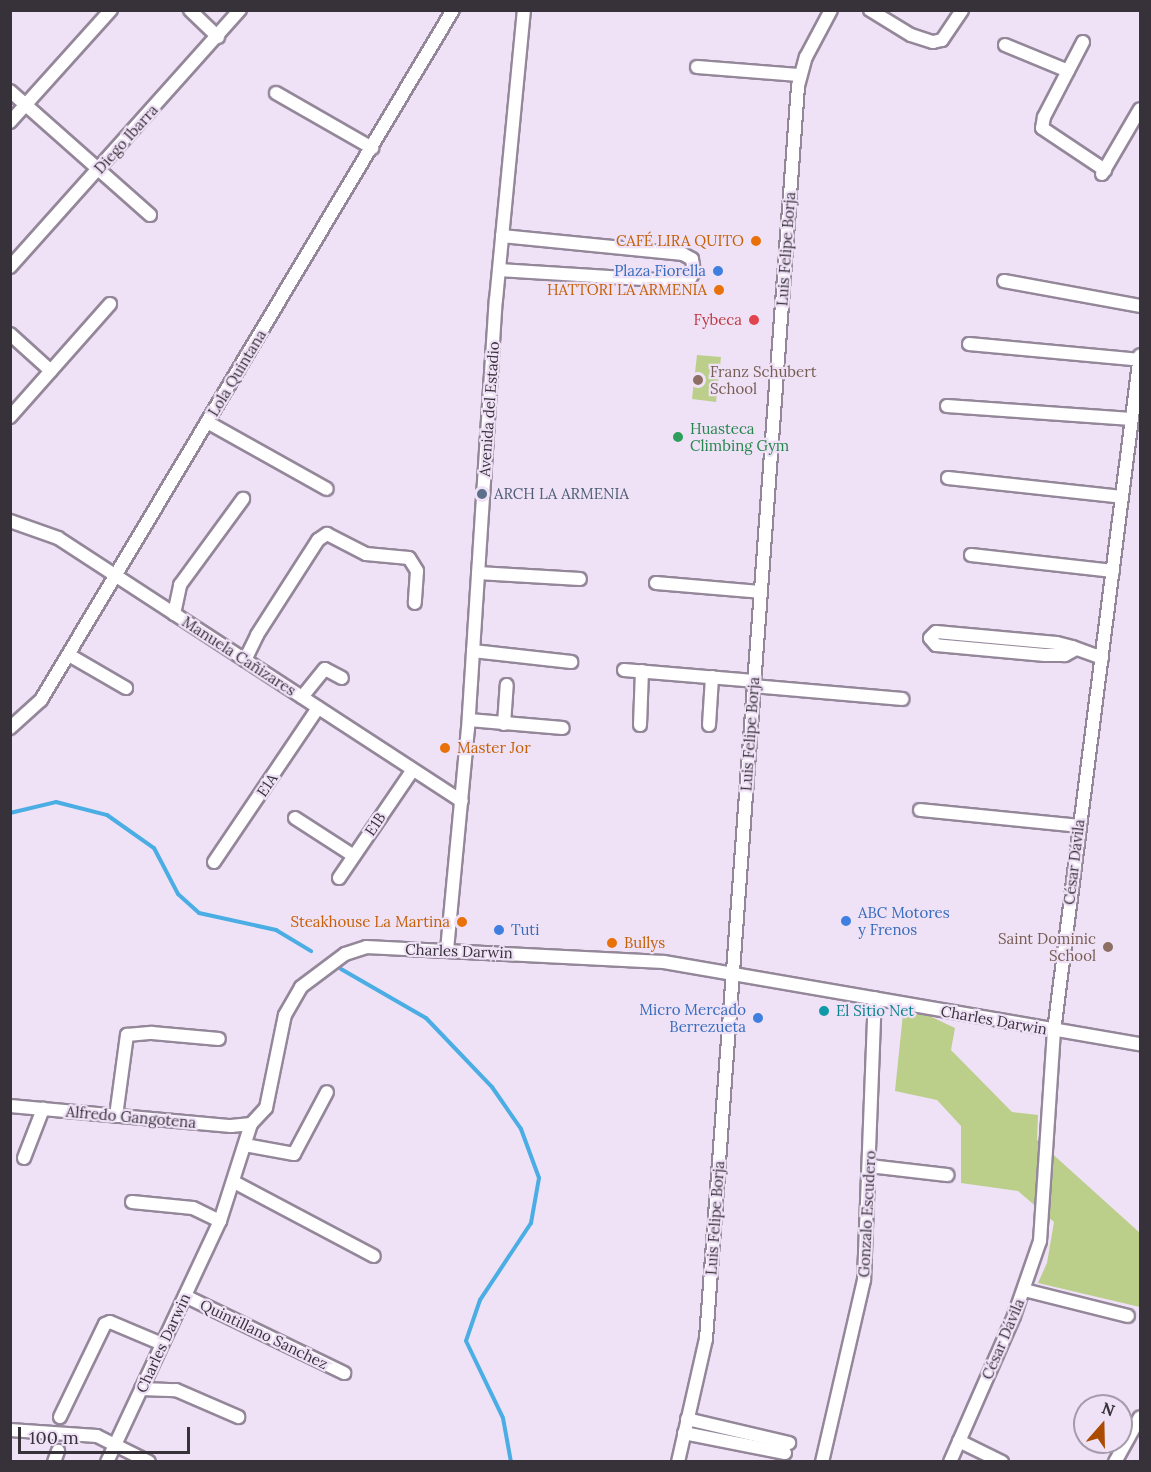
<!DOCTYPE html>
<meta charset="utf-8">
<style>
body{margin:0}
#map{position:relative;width:1151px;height:1472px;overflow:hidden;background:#efe1f6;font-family:Lora,serif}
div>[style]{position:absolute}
.green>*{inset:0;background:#bbcf8a}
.stream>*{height:4px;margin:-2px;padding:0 2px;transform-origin:2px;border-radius:2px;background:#4aade3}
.roads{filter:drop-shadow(2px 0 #94879a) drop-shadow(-2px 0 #94879a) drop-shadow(0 2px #94879a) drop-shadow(0 -2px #94879a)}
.minor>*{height:12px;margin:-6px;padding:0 6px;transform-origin:6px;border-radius:6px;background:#fff}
.dots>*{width:16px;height:16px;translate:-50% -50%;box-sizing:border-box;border:3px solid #efe1f6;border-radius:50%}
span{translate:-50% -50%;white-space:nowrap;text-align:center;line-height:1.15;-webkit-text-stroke:4.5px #efe1f6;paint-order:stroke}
.street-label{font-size:15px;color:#37323a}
.food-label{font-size:15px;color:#c56008}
.right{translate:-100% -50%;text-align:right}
.left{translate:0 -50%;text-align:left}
.shop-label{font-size:15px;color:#366cbe}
.health-label{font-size:15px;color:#be3a42}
.education-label{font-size:15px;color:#785e54}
.leisure-label{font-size:15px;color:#27864d}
.service-label{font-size:15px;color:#4e5e75}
.culture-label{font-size:15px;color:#0d838f}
.frame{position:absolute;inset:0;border:12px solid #37323a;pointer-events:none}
.north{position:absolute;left:1073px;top:1394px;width:60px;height:60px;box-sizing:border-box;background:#efe1f6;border:2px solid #a59bab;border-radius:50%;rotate:20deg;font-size:16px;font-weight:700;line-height:24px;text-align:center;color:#37323a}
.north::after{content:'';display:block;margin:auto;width:21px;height:27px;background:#ab4b00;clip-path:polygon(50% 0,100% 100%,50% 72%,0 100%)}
.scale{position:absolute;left:18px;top:1427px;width:172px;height:27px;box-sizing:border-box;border:3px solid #37323a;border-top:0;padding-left:8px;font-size:18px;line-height:21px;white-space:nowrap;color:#37323a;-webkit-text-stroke:4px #efe1f6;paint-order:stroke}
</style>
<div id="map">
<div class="green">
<div style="clip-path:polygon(697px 355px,721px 357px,716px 402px,692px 399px)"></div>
<div style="clip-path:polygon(904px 1004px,955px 1028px,951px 1050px,1012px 1112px,1038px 1115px,1037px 1140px,1140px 1233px,1140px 1307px,1038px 1283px,1047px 1263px,1054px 1222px,1018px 1191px,961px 1183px,961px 1126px,937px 1100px,895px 1091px)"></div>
</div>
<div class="stream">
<div style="left:10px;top:813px;width:47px;rotate:-13.4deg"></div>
<div style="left:56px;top:802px;width:53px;rotate:14.3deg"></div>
<div style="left:107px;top:815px;width:57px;rotate:35.1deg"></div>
<div style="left:154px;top:848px;width:52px;rotate:62.4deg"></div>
<div style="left:178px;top:894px;width:28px;rotate:42deg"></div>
<div style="left:199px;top:913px;width:79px;rotate:12.4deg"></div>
<div style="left:276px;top:930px;width:41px;rotate:31deg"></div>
<div style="left:341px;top:969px;width:98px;rotate:30deg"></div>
<div style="left:426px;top:1018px;width:95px;rotate:46.3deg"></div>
<div style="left:492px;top:1087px;width:51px;rotate:55.4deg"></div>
<div style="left:521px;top:1129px;width:52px;rotate:69.8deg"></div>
<div style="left:539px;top:1178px;width:46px;rotate:100.1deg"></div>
<div style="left:531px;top:1223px;width:92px;rotate:123.5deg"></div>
<div style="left:480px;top:1300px;width:43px;rotate:108.9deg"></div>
<div style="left:466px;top:1341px;width:85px;rotate:64.3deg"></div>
<div style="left:503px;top:1418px;width:45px;rotate:79.7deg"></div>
</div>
<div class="roads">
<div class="minor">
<div style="left:190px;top:10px;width:39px;rotate:44deg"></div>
<div style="left:870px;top:10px;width:48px;rotate:31.4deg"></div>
<div style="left:911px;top:35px;width:23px;rotate:18deg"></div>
<div style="left:933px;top:42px;width:9px;rotate:-13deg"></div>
<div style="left:942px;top:40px;width:36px;rotate:-56deg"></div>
<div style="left:1083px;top:42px;width:85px;rotate:117.5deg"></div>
<div style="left:1044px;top:117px;width:11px;rotate:100deg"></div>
<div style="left:1042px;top:128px;width:76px;rotate:33.7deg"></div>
<div style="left:1005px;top:45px;width:68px;rotate:22.4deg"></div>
<div style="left:697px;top:67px;width:102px;rotate:4.5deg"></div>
<div style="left:10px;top:91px;width:187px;rotate:41.5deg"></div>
<div style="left:276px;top:93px;width:111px;rotate:29.8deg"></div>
<div style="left:10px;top:122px;width:151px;rotate:-48deg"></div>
<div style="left:1102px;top:174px;width:75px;rotate:-59.7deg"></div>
<div style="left:10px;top:267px;width:345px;rotate:-48.2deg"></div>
<div style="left:499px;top:270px;width:189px;rotate:3.6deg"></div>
<div style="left:688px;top:282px;width:12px;rotate:-59deg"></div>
<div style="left:694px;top:272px;width:13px;rotate:-99deg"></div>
<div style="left:692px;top:259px;width:10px;rotate:-151deg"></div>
<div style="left:683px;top:254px;width:182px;rotate:-174.3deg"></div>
<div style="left:1004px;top:281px;width:138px;rotate:10.4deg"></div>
<div style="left:10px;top:334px;width:55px;rotate:42.1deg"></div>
<div style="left:969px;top:344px;width:172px;rotate:5.3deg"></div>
<div style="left:947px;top:406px;width:185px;rotate:4deg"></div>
<div style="left:10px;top:417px;width:151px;rotate:-48.5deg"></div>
<div style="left:207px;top:422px;width:137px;rotate:29.2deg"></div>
<div style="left:948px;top:478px;width:175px;rotate:6.2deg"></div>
<div style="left:10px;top:521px;width:51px;rotate:19.5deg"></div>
<div style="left:58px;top:538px;width:482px;rotate:33.1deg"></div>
<div style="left:971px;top:555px;width:143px;rotate:6.4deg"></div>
<div style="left:478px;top:573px;width:102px;rotate:3.4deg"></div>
<div style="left:656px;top:583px;width:104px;rotate:4.9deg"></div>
<div style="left:174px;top:614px;width:30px;rotate:-78deg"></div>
<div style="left:180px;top:585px;width:107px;rotate:-53.8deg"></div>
<div style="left:1076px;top:649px;width:13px;rotate:151deg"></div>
<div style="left:1065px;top:655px;width:20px;rotate:180deg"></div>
<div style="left:1045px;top:655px;width:109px;rotate:-174.8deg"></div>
<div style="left:936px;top:645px;width:9px;rotate:-131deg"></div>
<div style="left:930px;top:638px;width:8px;rotate:-45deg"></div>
<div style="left:936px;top:632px;width:121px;rotate:5.2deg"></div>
<div style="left:1057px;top:643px;width:16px;rotate:15deg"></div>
<div style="left:1072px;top:647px;width:32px;rotate:20deg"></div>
<div style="left:473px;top:651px;width:99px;rotate:6.4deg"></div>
<div style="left:69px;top:655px;width:66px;rotate:30.1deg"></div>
<div style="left:245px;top:660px;width:28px;rotate:-64deg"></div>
<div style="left:257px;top:635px;width:113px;rotate:-57.3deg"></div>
<div style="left:318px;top:540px;width:11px;rotate:-34deg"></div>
<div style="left:327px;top:534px;width:44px;rotate:27.1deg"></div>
<div style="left:366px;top:554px;width:43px;rotate:5.3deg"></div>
<div style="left:409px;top:558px;width:15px;rotate:58deg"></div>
<div style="left:417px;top:571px;width:32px;rotate:94deg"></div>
<div style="left:624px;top:670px;width:130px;rotate:4.8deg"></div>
<div style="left:753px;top:686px;width:150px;rotate:5deg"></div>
<div style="left:302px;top:697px;width:36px;rotate:-51deg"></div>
<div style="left:325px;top:669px;width:19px;rotate:28deg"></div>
<div style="left:469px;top:720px;width:94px;rotate:4.9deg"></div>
<div style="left:504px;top:724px;width:39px;rotate:-86deg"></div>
<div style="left:640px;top:725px;width:54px;rotate:-87.9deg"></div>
<div style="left:709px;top:725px;width:48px;rotate:-86.4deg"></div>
<div style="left:10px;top:728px;width:42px;rotate:-42.1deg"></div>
<div style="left:41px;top:700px;width:804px;rotate:-59.16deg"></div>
<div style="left:920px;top:810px;width:160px;rotate:5.7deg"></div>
<div style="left:295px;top:818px;width:70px;rotate:32.8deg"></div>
<div style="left:214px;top:862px;width:186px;rotate:-56deg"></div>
<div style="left:339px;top:878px;width:130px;rotate:-55.7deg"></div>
<div style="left:447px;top:950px;width:222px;rotate:-84.6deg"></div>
<div style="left:468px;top:729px;width:430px;rotate:-86.3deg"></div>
<div style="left:496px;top:300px;width:291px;rotate:-84.5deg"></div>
<div style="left:10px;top:1106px;width:222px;rotate:5.2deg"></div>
<div style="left:231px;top:1126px;width:20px;rotate:-6deg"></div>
<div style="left:116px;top:1116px;width:82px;rotate:-82.3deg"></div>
<div style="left:127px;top:1035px;width:25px;rotate:-5deg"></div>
<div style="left:152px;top:1033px;width:67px;rotate:5.1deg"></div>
<div style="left:245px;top:1145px;width:50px;rotate:10.4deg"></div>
<div style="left:294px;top:1154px;width:70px;rotate:-62deg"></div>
<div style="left:24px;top:1158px;width:53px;rotate:-68.8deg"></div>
<div style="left:869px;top:1166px;width:79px;rotate:6.6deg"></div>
<div style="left:234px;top:1182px;width:158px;rotate:27.9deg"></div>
<div style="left:132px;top:1202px;width:61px;rotate:5.6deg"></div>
<div style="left:193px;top:1208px;width:30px;rotate:26deg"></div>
<div style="left:1024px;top:1290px;width:107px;rotate:14deg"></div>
<div style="left:185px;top:1296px;width:177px;rotate:25.8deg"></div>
<div style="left:141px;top:1389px;width:35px;rotate:2deg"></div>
<div style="left:176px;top:1390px;width:68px;rotate:23.5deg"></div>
<div style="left:60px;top:1417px;width:103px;rotate:-64.2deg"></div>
<div style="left:105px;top:1324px;width:5px;rotate:-22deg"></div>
<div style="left:110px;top:1322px;width:56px;rotate:22.9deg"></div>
<div style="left:687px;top:1419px;width:105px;rotate:13.2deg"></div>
<div style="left:10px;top:1430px;width:87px;rotate:3.9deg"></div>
<div style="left:97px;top:1436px;width:58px;rotate:26.6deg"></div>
<div style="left:684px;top:1433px;width:103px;rotate:11.2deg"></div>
<div style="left:959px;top:1441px;width:48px;rotate:26deg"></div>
<div style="left:54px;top:1462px;width:12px;rotate:-70deg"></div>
<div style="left:107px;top:1462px;width:266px;rotate:-64.9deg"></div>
<div style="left:220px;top:1221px;width:102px;rotate:-72.3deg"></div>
<div style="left:251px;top:1124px;width:22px;rotate:-47deg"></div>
<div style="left:266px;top:1108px;width:95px;rotate:-78.5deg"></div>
<div style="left:285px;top:1015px;width:32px;rotate:-60deg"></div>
<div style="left:301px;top:987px;width:55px;rotate:-36.9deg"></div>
<div style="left:345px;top:954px;width:22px;rotate:-18deg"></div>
<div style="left:366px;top:947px;width:298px;rotate:2.9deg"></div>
<div style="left:664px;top:962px;width:483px;rotate:9.8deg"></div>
<div style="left:678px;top:1462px;width:126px;rotate:-77.2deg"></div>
<div style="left:706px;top:1339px;width:1256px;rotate:-85.8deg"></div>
<div style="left:798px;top:86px;width:30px;rotate:-75deg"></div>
<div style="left:806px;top:57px;width:53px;rotate:-62deg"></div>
<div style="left:822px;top:1462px;width:187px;rotate:-77deg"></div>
<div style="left:864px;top:1280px;width:282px;rotate:-87.8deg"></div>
<div style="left:950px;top:1462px;width:159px;rotate:-66.3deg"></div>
<div style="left:1014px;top:1316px;width:79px;rotate:-70.9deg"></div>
<div style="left:1040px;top:1241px;width:210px;rotate:-86.2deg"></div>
<div style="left:1054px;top:1031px;width:681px;rotate:-82.75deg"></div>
<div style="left:1115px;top:1462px;width:51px;rotate:-60.9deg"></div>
</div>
</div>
<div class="dots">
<div style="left:756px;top:241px;background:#e8710a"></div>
<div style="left:718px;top:271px;background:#3f7fe0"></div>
<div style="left:719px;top:290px;background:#e8710a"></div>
<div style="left:754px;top:320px;background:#e0444e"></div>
<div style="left:698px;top:380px;background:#8d6e63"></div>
<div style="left:678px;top:437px;background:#2e9e5b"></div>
<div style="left:482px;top:494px;background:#5c6f8a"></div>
<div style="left:445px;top:748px;background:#e8710a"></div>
<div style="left:846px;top:921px;background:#3f7fe0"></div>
<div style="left:462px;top:922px;background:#e8710a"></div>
<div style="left:499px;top:930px;background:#3f7fe0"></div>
<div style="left:612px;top:943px;background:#e8710a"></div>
<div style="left:1108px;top:947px;background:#8d6e63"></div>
<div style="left:824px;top:1011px;background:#0f9aa8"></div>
<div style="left:758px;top:1018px;background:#3f7fe0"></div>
</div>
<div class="street-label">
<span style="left:126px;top:139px;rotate:-48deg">Diego Ibarra</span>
<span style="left:786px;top:249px;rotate:-86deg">Luis Felipe Borja</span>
<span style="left:237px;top:373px;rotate:-59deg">Lola Quintana</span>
<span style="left:489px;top:409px;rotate:-86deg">Avenida del Estadio</span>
<span style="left:239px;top:656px;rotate:33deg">Manuela Cañizares</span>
<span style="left:750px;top:734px;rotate:-86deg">Luis Felipe Borja</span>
<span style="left:267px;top:785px;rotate:-56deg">E1A</span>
<span style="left:375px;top:824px;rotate:-56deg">E1B</span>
<span style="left:1074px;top:862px;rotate:-83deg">César Dávila</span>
<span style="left:459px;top:951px;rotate:2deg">Charles Darwin</span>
<span style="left:994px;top:1020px;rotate:10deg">Charles Darwin</span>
<span style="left:131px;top:1117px;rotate:5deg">Alfredo Gangotena</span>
<span style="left:867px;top:1214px;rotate:-87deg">Gonzalo Escudero</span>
<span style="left:715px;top:1218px;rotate:-86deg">Luis Felipe Borja</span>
<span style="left:264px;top:1334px;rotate:26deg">Quintillano Sanchez</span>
<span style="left:1003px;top:1339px;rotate:-67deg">César Dávila</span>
<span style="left:163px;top:1343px;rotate:-65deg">Charles Darwin</span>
</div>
<div class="food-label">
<span class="right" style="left:744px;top:241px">CAFÉ LIRA QUITO</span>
<span class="right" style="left:707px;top:290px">HATTORI LA ARMENIA</span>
<span class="left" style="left:457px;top:748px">Master Jor</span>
<span class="right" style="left:450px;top:922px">Steakhouse La Martina</span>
<span class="left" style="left:624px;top:943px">Bullys</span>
</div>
<div class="shop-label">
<span class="right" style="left:706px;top:271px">Plaza Fiorella</span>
<span class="left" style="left:858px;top:921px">ABC Motores<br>y Frenos</span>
<span class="left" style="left:511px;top:930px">Tuti</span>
<span class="right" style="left:746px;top:1018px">Micro Mercado<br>Berrezueta</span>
</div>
<div class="health-label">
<span class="right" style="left:742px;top:320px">Fybeca</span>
</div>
<div class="education-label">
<span class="left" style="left:710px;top:380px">Franz Schubert<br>School</span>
<span class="right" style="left:1096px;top:947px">Saint Dominic<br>School</span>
</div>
<div class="leisure-label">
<span class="left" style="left:690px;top:437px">Huasteca<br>Climbing Gym</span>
</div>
<div class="service-label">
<span class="left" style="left:494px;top:494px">ARCH LA ARMENIA</span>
</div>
<div class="culture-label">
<span class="left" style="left:836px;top:1011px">El Sitio Net</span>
</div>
<div class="frame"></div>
<div class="north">N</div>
<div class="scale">100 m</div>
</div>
